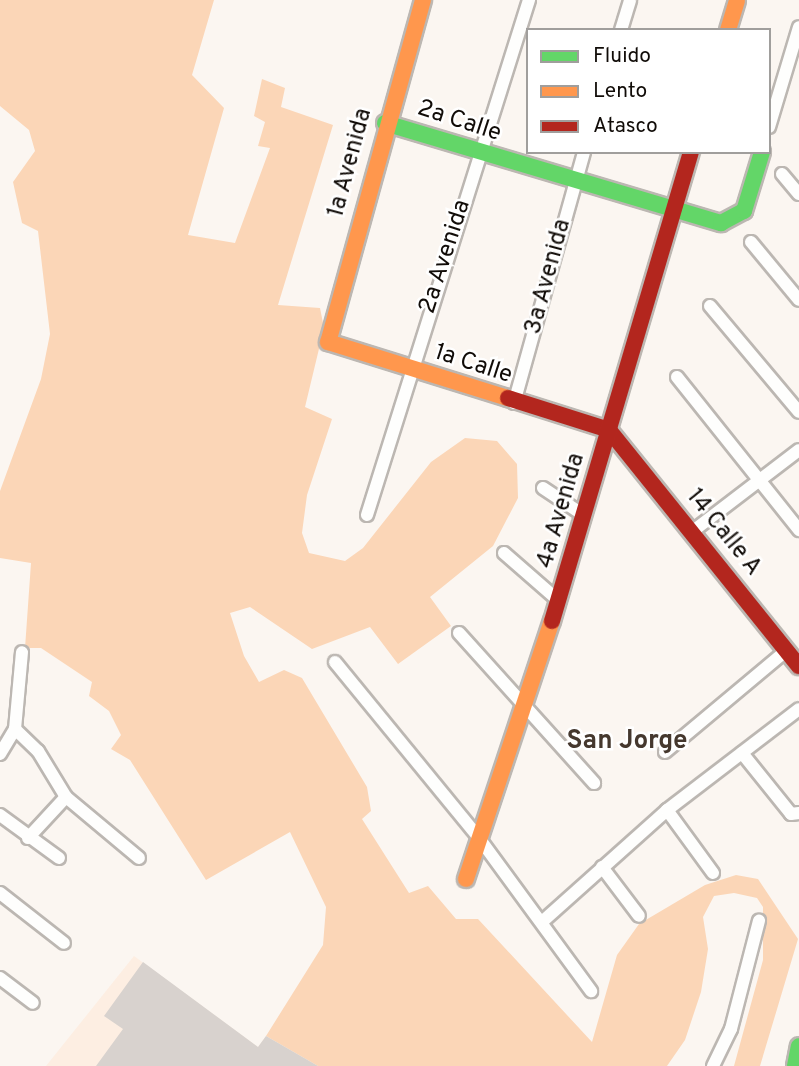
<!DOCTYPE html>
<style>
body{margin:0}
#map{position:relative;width:799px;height:1066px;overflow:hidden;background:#fbf6f1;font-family:Overpass,sans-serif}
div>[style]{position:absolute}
.built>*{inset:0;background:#fdeee2}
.green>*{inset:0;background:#fbd6b7}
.building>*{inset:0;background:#d8d2ce}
.roads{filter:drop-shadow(2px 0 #bcb7b2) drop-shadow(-2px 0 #bcb7b2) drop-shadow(0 2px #bcb7b2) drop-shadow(0 -2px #bcb7b2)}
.street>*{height:12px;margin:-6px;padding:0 6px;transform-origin:6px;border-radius:6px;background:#fefefd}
.fast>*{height:16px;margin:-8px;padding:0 8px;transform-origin:8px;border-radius:8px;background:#63d668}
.slow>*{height:16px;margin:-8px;padding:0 8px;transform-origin:8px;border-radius:8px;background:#ff974d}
.jam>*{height:16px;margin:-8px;padding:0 8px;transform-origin:8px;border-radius:8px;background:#b3261e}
span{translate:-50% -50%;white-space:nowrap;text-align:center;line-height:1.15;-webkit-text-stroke:5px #fff;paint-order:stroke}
.street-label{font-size:24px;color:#110c08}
.neighbourhood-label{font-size:26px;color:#45382e;font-weight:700}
.legend{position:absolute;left:526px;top:28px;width:245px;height:126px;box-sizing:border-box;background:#fff;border:2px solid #a09e9c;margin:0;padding:9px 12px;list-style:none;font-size:21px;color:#110c08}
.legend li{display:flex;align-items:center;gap:14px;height:35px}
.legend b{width:35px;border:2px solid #a09e9c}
</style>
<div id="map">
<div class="built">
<div style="clip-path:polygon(134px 956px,258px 1047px,266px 1036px,318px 1066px,46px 1066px)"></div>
</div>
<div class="green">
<div style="clip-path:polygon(0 0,214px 0,192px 75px,224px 108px,188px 235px,235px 243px,270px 148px,258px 146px,265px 122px,254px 116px,262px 79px,285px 88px,281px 107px,333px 125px,278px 305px,320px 308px,324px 328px,305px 407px,332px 419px,307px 495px,302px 533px,309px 553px,345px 561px,363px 548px,431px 462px,465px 438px,497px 441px,517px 464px,518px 498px,493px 546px,430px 597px,451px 626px,398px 664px,370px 627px,312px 649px,250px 607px,230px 613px,244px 656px,259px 682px,284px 670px,302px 678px,367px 787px,371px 811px,362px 819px,409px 893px,428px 886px,456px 919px,478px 919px,592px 1042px,617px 955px,639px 924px,705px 885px,736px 875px,758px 879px,798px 939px,760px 1066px,734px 1066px,763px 960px,763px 907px,757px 898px,734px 893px,714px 896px,703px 917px,708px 949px,701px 992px,685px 1040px,667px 1066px,318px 1066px,266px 1036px,323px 945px,326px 907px,290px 832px,206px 880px,130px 760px,111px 749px,121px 735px,109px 711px,89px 696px,92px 682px,41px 648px,25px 648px,31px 563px,0 558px,0 491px,41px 379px,50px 334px,38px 231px,22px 223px,13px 182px,35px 151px,29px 130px,0 106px)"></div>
</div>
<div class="building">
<div style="clip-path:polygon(143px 962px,258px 1047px,266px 1036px,318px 1066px,96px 1066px,123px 1029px,104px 1016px)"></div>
</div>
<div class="roads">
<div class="street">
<div style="left:621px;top:30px;width:31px;rotate:-73deg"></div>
<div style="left:769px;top:127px;width:104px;rotate:-73.3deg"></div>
<div style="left:782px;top:174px;width:26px;rotate:50deg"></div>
<div style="left:751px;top:242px;width:75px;rotate:50.4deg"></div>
<div style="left:710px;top:306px;width:138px;rotate:50deg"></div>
<div style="left:677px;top:377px;width:196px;rotate:51.4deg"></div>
<div style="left:514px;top:403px;width:261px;rotate:-74.4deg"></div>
<div style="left:543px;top:488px;width:50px;rotate:33.7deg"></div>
<div style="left:367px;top:515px;width:540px;rotate:-72.54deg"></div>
<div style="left:693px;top:531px;width:133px;rotate:-37.4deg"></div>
<div style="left:504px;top:553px;width:73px;rotate:41.1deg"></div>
<div style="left:459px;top:633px;width:202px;rotate:48deg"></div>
<div style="left:335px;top:662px;width:227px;rotate:50.7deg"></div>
<div style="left:479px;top:838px;width:190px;rotate:53.8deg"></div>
<div style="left:15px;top:729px;width:32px;rotate:44deg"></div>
<div style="left:38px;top:751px;width:54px;rotate:58.7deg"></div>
<div style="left:66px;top:797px;width:95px;rotate:39.9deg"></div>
<div style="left:665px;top:752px;width:159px;rotate:-39.9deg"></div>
<div style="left:742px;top:753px;width:78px;rotate:51.2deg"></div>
<div style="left:791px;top:814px;width:8px;rotate:-7deg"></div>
<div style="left:0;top:754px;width:29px;rotate:-59deg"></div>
<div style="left:15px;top:729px;width:77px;rotate:-84.8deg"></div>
<div style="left:667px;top:810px;width:78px;rotate:53.9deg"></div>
<div style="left:0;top:815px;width:73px;rotate:36.1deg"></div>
<div style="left:28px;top:838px;width:56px;rotate:-47.2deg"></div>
<div style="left:602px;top:867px;width:61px;rotate:52.9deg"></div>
<div style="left:0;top:893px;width:81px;rotate:38deg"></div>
<div style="left:543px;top:921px;width:166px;rotate:-41.8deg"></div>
<div style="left:667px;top:810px;width:166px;rotate:-37.4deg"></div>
<div style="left:0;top:978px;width:41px;rotate:37.1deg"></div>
<div style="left:713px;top:1066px;width:41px;rotate:-64.1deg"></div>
<div style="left:731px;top:1029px;width:112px;rotate:-75.5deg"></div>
</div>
<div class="fast">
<div style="left:385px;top:123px;width:351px;rotate:16.6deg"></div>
<div style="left:721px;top:223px;width:26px;rotate:-28deg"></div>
<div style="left:744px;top:211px;width:62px;rotate:-73deg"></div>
<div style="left:795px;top:1066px;width:20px;rotate:-79deg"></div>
</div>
<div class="slow">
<div style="left:423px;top:0;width:355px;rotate:105.5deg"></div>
<div style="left:328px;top:342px;width:189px;rotate:17.3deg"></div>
<div style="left:728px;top:30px;width:31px;rotate:-73deg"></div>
<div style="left:466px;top:879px;width:272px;rotate:-71.6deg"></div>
</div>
<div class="jam">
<div style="left:508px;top:398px;width:106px;rotate:17.6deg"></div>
<div style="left:609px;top:430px;width:303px;rotate:51.2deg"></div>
<div style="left:552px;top:621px;width:489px;rotate:-73.5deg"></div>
</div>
</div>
<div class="street-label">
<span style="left:459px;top:122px;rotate:18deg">2a Calle</span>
<span style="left:351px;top:163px;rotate:-75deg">1a Avenida</span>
<span style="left:446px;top:257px;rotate:-72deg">2a Avenida</span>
<span style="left:549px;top:277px;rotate:-75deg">3a Avenida</span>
<span style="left:473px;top:365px;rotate:18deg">1a Calle</span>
<span style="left:562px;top:511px;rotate:-74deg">4a Avenida</span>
<span style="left:723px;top:533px;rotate:51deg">14 Calle A</span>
</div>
<div class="neighbourhood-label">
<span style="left:627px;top:742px">San Jorge</span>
</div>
<ul class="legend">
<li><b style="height:9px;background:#63d668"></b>Fluido</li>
<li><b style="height:9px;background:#ff974d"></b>Lento</li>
<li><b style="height:9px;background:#b3261e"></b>Atasco</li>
</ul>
</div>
